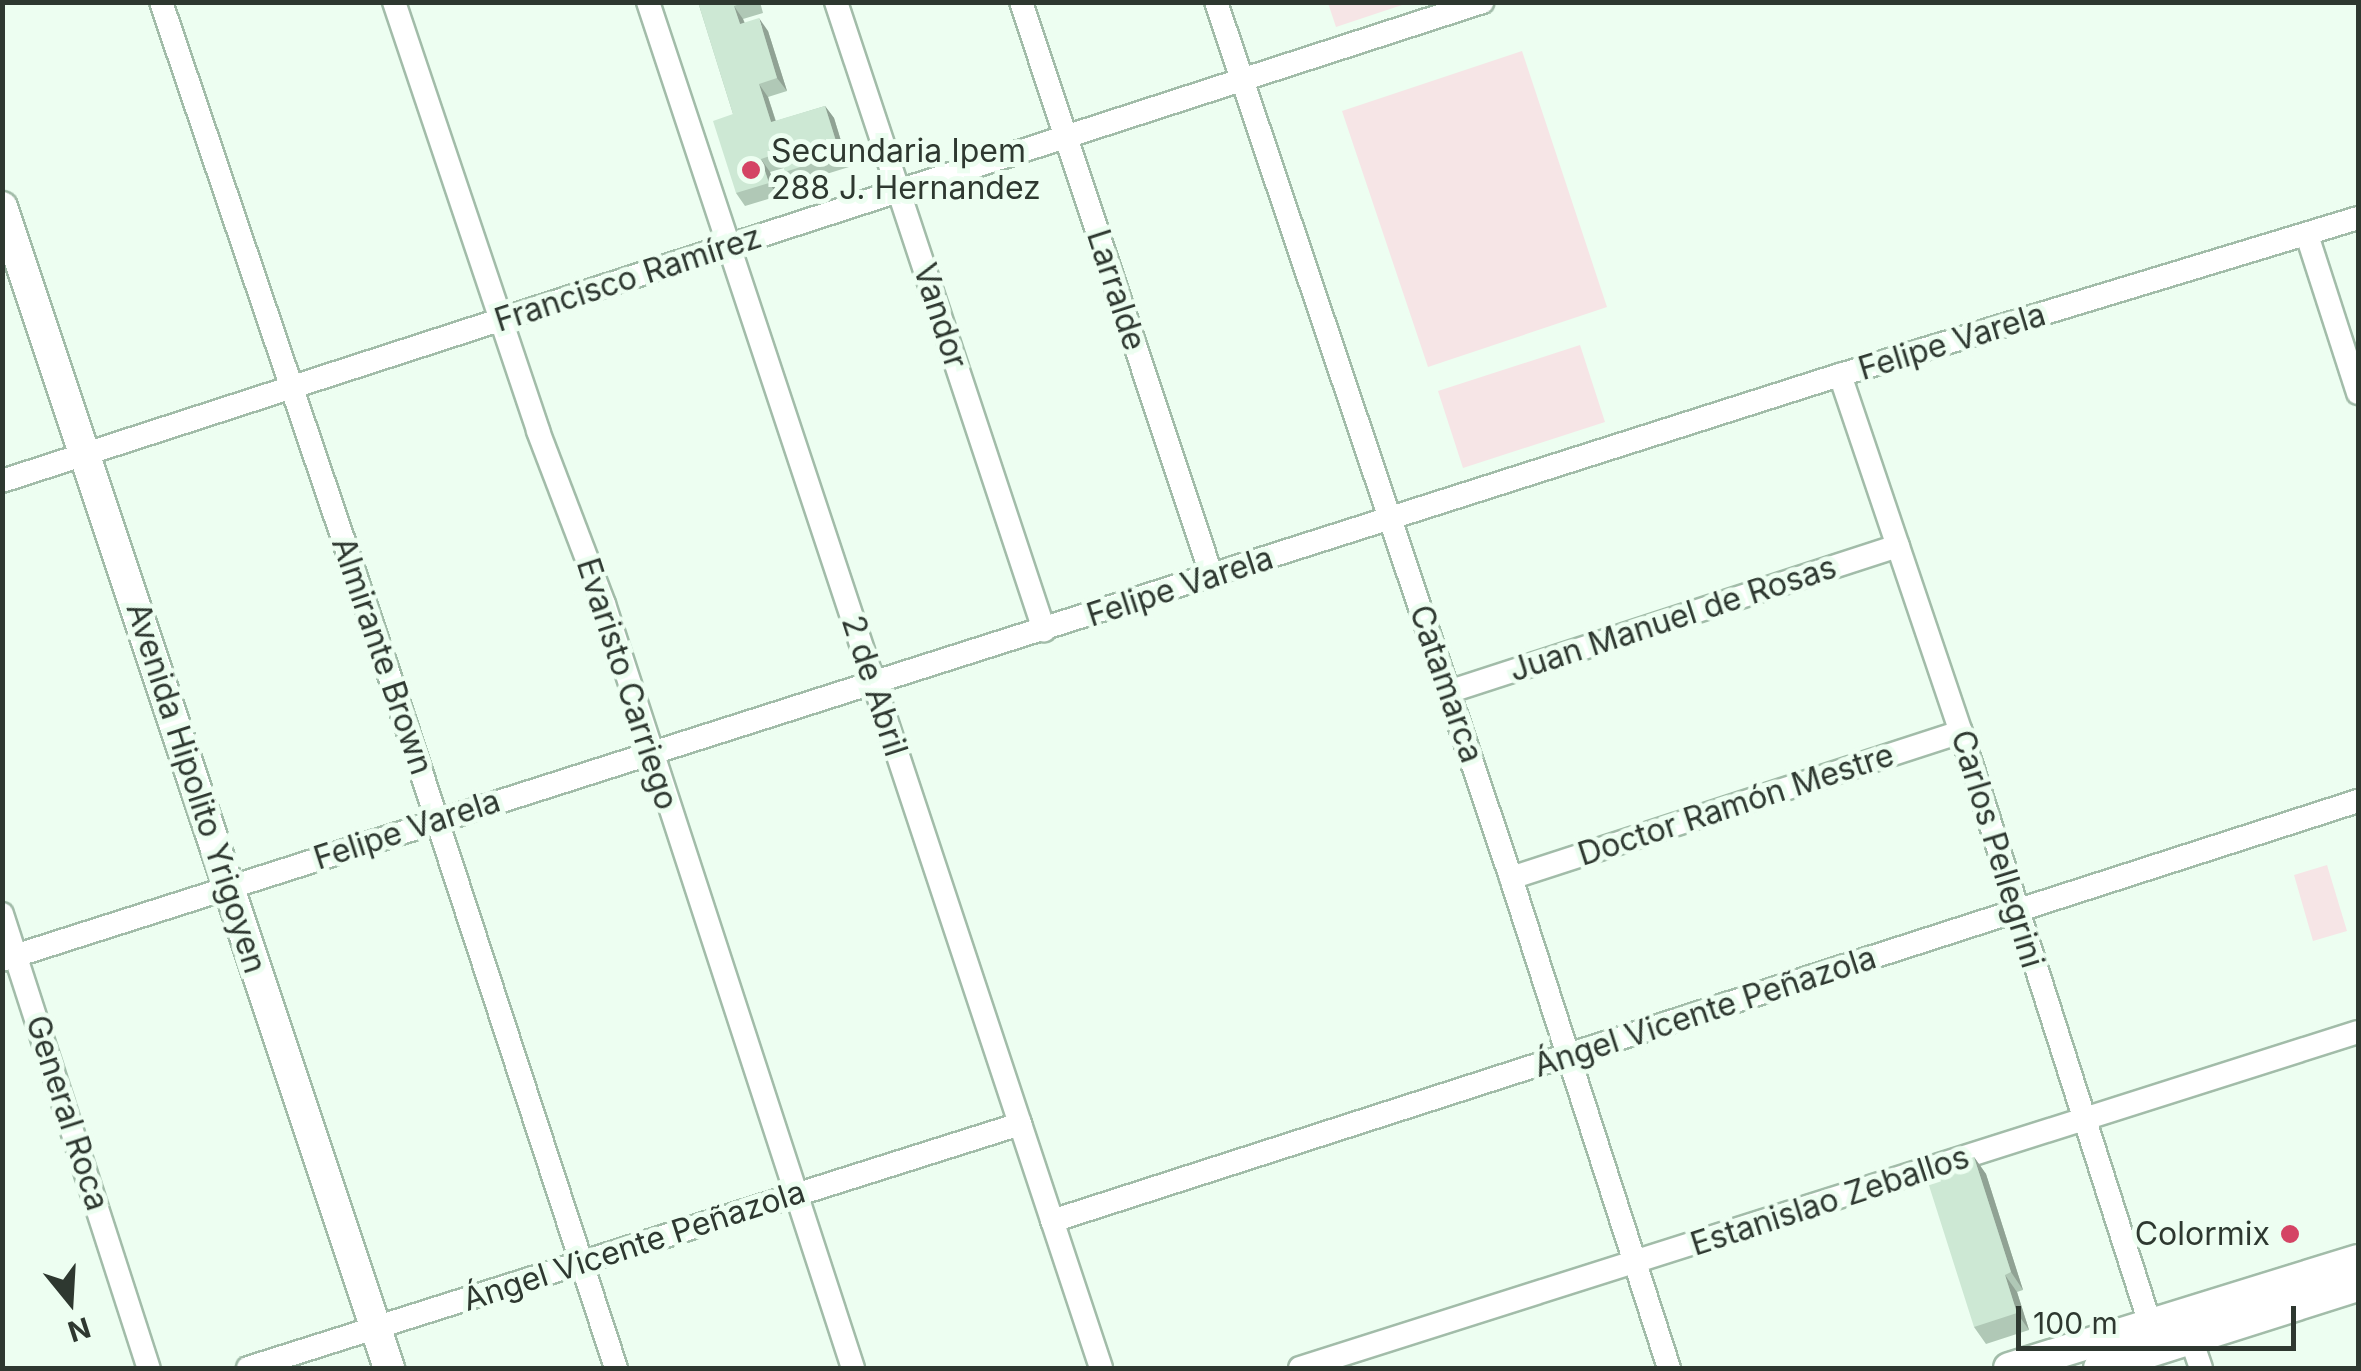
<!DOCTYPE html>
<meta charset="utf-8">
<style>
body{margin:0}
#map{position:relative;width:2361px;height:1371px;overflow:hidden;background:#edfef1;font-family:Inter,sans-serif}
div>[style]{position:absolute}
.green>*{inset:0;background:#f6e5e6}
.roads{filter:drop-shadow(2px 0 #a2bca9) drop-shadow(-2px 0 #a2bca9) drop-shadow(0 2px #a2bca9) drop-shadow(0 -2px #a2bca9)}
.minor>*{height:22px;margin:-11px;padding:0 11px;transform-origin:11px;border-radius:11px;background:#fff}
.major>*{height:30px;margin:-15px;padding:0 15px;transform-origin:15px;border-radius:15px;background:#fff}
.wall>*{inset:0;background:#b0c8b6}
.shaded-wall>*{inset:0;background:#90a294}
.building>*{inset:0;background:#cde8d4}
.dots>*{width:28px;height:28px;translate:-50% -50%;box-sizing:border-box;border:5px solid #edfef1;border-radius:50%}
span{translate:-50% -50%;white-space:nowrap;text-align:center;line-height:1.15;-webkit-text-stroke:10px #edfef1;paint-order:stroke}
.poi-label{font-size:32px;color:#2e3830}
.left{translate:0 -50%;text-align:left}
.right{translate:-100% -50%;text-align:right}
.street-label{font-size:32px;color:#2e3830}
.frame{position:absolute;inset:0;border:5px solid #2e3830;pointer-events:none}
.north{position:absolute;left:20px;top:1251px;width:100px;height:100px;-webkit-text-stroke:8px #edfef1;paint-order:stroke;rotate:162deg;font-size:28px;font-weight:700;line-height:40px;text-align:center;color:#2e3830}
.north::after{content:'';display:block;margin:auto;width:35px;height:45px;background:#2e3830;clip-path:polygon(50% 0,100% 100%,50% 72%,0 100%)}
.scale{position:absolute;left:2016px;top:1306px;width:280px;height:45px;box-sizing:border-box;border:5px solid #2e3830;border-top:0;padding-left:12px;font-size:30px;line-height:35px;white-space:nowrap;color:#2e3830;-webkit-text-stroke:8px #edfef1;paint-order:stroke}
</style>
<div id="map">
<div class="green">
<div style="clip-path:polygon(1411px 2px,1336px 27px,1328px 3px,1328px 2px)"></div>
<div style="clip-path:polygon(1522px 51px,1607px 307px,1428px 367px,1342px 111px)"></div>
<div style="clip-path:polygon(1580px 345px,1605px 422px,1463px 468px,1438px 391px)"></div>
<div style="clip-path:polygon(2327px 865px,2347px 931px,2313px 941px,2294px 875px)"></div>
</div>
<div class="roads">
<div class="minor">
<div style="left:161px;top:2px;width:732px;rotate:71.27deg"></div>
<div style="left:396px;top:695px;width:708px;rotate:71.9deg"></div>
<div style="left:394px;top:2px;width:453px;rotate:71.4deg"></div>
<div style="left:538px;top:431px;width:185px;rotate:69.1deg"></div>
<div style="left:604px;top:604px;width:804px;rotate:71.95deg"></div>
<div style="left:648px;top:2px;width:1439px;rotate:71.65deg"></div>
<div style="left:836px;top:2px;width:662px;rotate:71.67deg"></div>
<div style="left:1021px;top:2px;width:606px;rotate:71.62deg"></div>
<div style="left:1216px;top:2px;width:924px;rotate:71.39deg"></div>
<div style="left:1511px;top:878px;width:515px;rotate:72.13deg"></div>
<div style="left:2307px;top:235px;width:166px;rotate:72.1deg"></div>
<div style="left:1840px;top:375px;width:377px;rotate:71.3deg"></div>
<div style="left:1961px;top:732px;width:621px;rotate:72.29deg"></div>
<div style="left:2px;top:481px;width:1556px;rotate:-17.93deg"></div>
<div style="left:1448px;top:692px;width:473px;rotate:-18deg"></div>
<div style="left:1511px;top:878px;width:473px;rotate:-18deg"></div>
<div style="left:2px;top:914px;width:477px;rotate:72.1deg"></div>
<div style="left:2px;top:960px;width:1929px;rotate:-17.66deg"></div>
<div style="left:1840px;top:375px;width:541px;rotate:-16.86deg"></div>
<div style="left:1052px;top:1221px;width:1372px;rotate:-17.83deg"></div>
<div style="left:2191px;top:1339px;width:31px;rotate:71deg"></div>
<div style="left:248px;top:1368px;width:810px;rotate:-17.54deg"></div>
<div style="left:1300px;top:1368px;width:1110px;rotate:-17.62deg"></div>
</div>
<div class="major">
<div style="left:2px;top:207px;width:1224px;rotate:71.57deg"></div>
<div style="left:2009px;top:1368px;width:365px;rotate:-17.2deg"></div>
<div style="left:2099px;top:1368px;width:272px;rotate:-17.6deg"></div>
</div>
</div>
<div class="wall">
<div style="clip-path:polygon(698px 2px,760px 2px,763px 13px,743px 19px,745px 23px,768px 31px,787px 91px,768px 97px,776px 121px,825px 106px,834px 118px,849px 167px,794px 184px,784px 168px,770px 172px,778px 196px,745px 206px,736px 193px,733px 114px)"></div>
<div style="clip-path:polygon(1974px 1157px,1986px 1174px,2023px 1290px,2017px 1292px,2029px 1330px,1986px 1344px,1974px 1327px)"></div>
</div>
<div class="shaded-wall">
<div style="clip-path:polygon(734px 6px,743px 19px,749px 37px,740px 24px)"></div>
<div style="clip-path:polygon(759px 18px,768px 31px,787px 91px,777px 78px)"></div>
<div style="clip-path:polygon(759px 84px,768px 97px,780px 135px,771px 122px)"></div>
<div style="clip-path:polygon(825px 106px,834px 118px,849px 167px,840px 154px)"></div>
<div style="clip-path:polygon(761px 159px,770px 172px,778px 196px,769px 183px)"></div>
<div style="clip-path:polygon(1974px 1157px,1986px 1174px,2023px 1290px,2011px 1272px)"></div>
<div style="clip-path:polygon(2005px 1275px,2017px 1292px,2029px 1330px,2017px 1313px)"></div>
</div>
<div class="building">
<div style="clip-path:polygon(698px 2px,746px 2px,734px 6px,740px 24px,759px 18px,777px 78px,759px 84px,771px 122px,825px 106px,840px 154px,785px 172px,779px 153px,761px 159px,769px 183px,736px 193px,713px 121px,733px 114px)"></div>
<div style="clip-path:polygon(1974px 1157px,2011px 1272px,2005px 1275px,2017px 1313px,1974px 1327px,1925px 1173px)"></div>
</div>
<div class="dots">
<div style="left:751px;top:170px;background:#d44464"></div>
<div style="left:2290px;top:1234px;background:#d44464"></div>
</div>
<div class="poi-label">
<span class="left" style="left:771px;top:170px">Secundaria Ipem<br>288 J. Hernandez</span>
<span class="right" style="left:2270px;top:1234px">Colormix</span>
</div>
<div class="street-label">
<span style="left:628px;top:279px;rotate:-18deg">Francisco Ramírez</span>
<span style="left:1116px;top:290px;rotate:72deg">Larralde</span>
<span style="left:940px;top:316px;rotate:72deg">Vandor</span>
<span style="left:1952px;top:342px;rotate:-17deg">Felipe Varela</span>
<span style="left:1180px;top:587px;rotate:-18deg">Felipe Varela</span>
<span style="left:1673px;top:619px;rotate:-18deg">Juan Manuel de Rosas</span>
<span style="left:382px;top:656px;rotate:71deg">Almirante Brown</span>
<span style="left:627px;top:684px;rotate:72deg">Evaristo Carriego</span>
<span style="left:1446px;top:684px;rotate:71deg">Catamarca</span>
<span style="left:874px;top:686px;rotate:72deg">2 de Abril</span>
<span style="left:196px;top:788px;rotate:72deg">Avenida Hipolito Yrigoyen</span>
<span style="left:1736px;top:805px;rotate:-18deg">Doctor Ramón Mestre</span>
<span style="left:407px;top:830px;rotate:-18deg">Felipe Varela</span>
<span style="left:1997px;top:849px;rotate:73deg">Carlos Pellegrini</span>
<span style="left:1705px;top:1012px;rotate:-18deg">Ángel Vicente Peñazola</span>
<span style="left:67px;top:1113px;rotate:72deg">General Roca</span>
<span style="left:1830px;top:1201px;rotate:-18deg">Estanislao Zeballos</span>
<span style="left:634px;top:1246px;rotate:-18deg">Ángel Vicente Peñazola</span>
</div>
<div class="frame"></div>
<div class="north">N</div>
<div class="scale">100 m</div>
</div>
